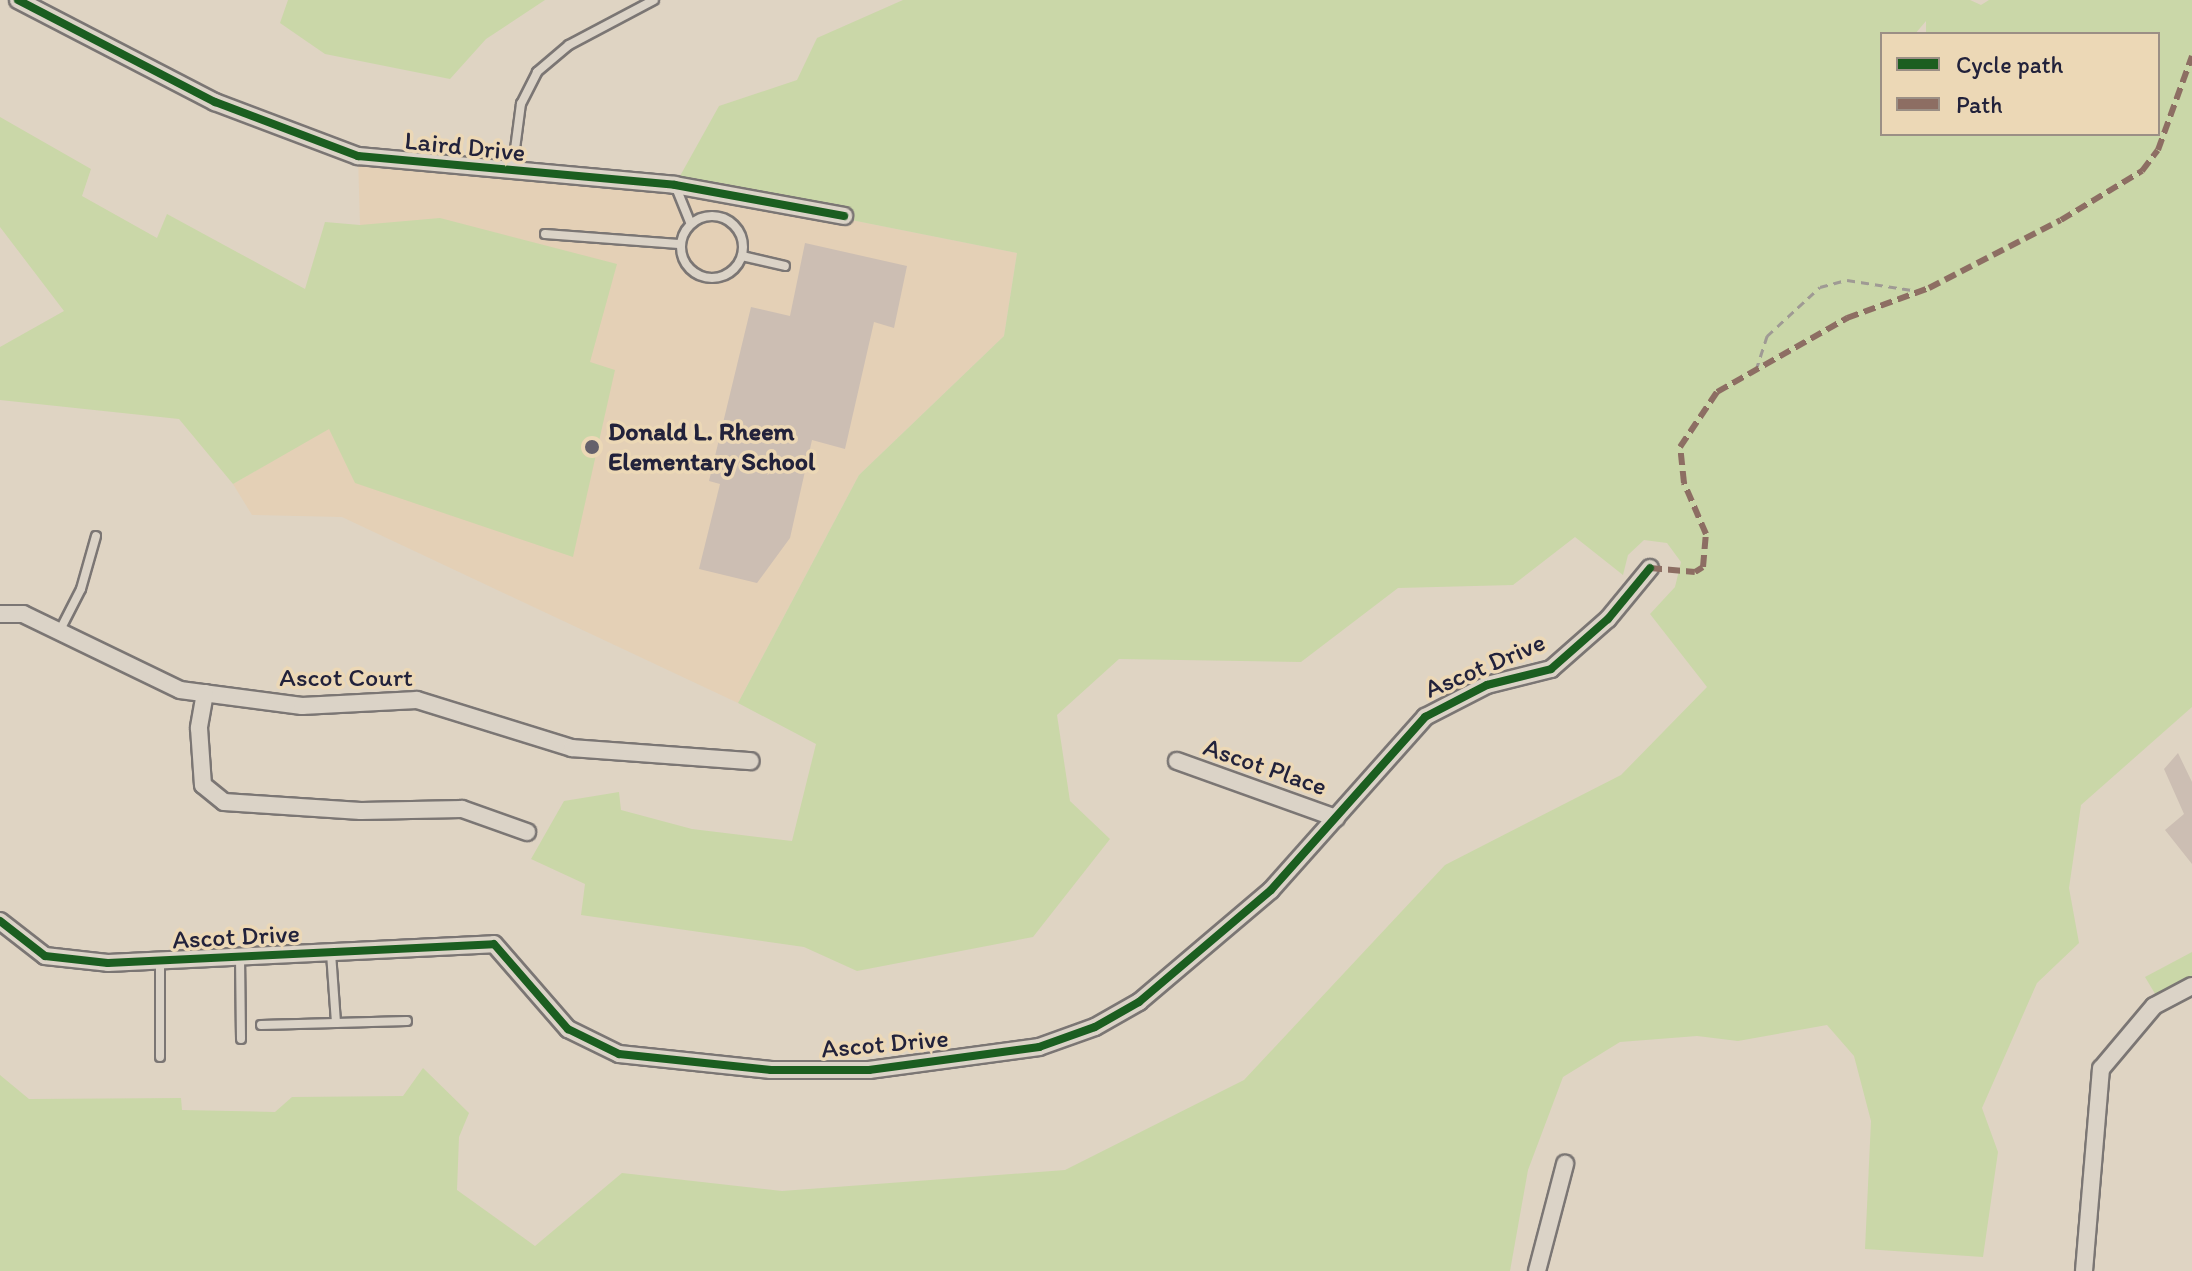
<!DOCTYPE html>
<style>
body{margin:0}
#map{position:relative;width:2192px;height:1271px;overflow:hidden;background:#dfd4c3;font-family:Itim,sans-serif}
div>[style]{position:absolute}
.built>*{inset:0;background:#e4d0b6}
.green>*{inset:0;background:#cad7a8}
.building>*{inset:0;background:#ccbeb3}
.path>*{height:3px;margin-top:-1.5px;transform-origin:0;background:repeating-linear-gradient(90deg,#9f9a94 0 8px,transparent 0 14px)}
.roads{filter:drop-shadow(2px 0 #7b7674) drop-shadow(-2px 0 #7b7674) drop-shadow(0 2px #7b7674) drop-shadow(0 -2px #7b7674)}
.service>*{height:8px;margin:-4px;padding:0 4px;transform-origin:4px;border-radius:4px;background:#dbd3c7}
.service>.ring{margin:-4px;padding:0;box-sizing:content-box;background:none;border:8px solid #dbd3c7;border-radius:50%}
.minor>*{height:16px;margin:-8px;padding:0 8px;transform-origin:8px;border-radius:8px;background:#dbd3c7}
.quiet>*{height:6px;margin-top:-3px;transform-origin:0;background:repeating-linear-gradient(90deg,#8d6e63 0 12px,transparent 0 18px)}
.cycleway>*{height:8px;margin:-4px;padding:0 4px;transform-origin:4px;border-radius:4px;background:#1b5e20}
.dots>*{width:22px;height:22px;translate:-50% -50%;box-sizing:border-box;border:4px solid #ecd8b6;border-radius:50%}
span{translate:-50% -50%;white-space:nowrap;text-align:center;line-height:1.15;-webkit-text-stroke:7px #ecd8b6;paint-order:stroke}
.street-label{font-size:26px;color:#22223b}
.poi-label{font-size:26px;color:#22223b;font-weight:700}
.left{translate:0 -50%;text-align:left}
.legend{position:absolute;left:1880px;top:32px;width:280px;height:104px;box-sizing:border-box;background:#ecd8b6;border:2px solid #9b8f85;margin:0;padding:10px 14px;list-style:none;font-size:24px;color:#22223b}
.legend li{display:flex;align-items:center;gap:16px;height:40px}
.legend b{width:40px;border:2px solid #9b8f85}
</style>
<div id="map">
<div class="built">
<div style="clip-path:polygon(358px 156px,675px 185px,1017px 253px,1004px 336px,859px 475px,738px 703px,342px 517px,252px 515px,233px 484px,329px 428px,360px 225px)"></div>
</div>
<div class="green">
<div style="clip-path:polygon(288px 0,545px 0,486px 39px,450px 79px,325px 54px,280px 23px)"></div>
<div style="clip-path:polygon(evenodd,903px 0,1970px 0,1981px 5px,1989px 0,2192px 0,2192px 707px,2081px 805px,2069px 888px,2079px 943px,2037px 983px,1982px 1108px,1998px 1152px,1983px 1257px,1865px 1249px,1871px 1121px,1854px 1056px,1827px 1025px,1738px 1041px,1697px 1036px,1620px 1042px,1563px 1077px,1528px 1170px,1510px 1271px,0 1271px,0 1075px,29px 1099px,181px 1098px,182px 1110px,275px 1112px,292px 1097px,403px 1096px,423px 1068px,469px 1113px,459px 1137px,457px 1190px,535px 1246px,622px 1173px,782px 1191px,1065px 1170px,1244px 1080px,1445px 865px,1621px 775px,1707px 687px,1650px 614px,1675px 587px,1681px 562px,1667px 543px,1644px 540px,1628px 555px,1623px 575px,1575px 537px,1513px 585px,1398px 588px,1301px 662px,1119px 659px,1057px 715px,1070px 801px,1110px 839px,1033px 937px,857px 971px,804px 947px,581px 915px,585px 884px,531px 859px,564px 801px,619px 792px,621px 810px,692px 829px,792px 841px,816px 744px,738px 703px,859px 475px,1004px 336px,1017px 253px,675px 185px,719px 106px,797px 80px,817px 38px,903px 0,1926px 21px,1926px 34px,2158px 34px,2158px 134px,1882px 134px,1882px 34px,1915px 34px,1926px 21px)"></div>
<div style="clip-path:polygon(0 117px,91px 169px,82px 196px,157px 238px,167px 214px,305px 289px,325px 222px,360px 225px,440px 218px,617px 264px,590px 362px,615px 370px,573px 557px,355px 483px,329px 429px,233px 484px,179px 419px,0 400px,0 347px,64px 311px,0 227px)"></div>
<div style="clip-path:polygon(2192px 952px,2192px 986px,2160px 1002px,2145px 977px)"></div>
</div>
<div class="building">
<div style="clip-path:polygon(805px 243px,907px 266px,894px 328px,874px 322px,845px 449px,812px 440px,790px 538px,757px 583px,699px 569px,720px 484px,709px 481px,751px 307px,790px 316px)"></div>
<div style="clip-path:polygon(2178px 753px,2192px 782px,2192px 864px,2165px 830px,2184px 814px,2164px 769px)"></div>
</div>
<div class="path">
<div style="left:1756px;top:370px;width:36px;rotate:-72deg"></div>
<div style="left:1767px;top:336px;width:72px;rotate:-42.8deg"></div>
<div style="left:1820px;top:287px;width:28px;rotate:-15deg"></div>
<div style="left:1847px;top:280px;width:72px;rotate:8.8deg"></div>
</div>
<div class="roads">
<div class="service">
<div style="left:512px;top:172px;width:69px;rotate:-82.5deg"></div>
<div style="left:521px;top:104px;width:36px;rotate:-63deg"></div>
<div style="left:537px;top:72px;width:42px;rotate:-40.2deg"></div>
<div style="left:569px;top:45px;width:96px;rotate:-27.9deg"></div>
<div style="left:675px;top:185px;width:40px;rotate:68deg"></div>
<div class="ring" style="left:681px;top:216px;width:54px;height:54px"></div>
<div style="left:545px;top:234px;width:134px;rotate:4.3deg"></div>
<div style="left:742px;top:256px;width:44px;rotate:13.1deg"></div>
<div style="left:59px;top:632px;width:48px;rotate:-62.9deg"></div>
<div style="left:81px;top:589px;width:55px;rotate:-74.2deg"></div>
<div style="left:331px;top:953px;width:70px;rotate:85.9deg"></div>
<div style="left:336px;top:1023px;width:71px;rotate:-1.6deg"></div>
<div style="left:240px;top:957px;width:82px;rotate:89.3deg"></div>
<div style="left:160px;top:961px;width:96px;rotate:90deg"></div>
<div style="left:261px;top:1025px;width:75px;rotate:-1.5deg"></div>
</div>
<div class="minor">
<div style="left:18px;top:0;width:222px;rotate:27.4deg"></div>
<div style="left:215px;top:102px;width:153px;rotate:20.7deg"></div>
<div style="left:358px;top:156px;width:318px;rotate:5.2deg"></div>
<div style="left:675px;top:185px;width:172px;rotate:10.4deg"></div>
<div style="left:0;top:614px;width:23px"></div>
<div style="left:23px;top:614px;width:174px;rotate:25.8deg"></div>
<div style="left:180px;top:690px;width:123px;rotate:7.5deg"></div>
<div style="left:302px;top:706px;width:115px;rotate:-3deg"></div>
<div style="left:417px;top:700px;width:162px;rotate:17.2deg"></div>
<div style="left:572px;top:748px;width:179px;rotate:4.2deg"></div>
<div style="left:205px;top:693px;width:36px;rotate:100deg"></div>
<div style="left:199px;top:728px;width:57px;rotate:86deg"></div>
<div style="left:203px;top:785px;width:27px;rotate:39deg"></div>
<div style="left:224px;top:802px;width:137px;rotate:3.8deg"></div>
<div style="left:361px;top:811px;width:101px;rotate:-1.1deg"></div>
<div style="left:462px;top:809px;width:69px;rotate:19.5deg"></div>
<div style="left:1177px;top:761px;width:169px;rotate:19.7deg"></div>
<div style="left:0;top:921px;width:57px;rotate:37.9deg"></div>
<div style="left:45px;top:956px;width:63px;rotate:6.3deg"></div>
<div style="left:108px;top:963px;width:386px;rotate:-2.8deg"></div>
<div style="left:494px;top:944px;width:113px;rotate:49deg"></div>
<div style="left:568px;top:1029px;width:57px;rotate:26.1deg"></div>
<div style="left:619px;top:1054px;width:153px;rotate:6deg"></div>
<div style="left:771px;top:1070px;width:98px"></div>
<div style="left:869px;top:1070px;width:172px;rotate:-7.7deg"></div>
<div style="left:1039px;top:1047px;width:59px;rotate:-19.7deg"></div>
<div style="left:1095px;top:1027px;width:51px;rotate:-29.6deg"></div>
<div style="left:1139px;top:1002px;width:173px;rotate:-40.3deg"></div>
<div style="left:1271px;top:890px;width:232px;rotate:-48.3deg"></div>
<div style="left:1425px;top:717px;width:70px;rotate:-27.3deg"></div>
<div style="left:1487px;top:685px;width:66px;rotate:-14deg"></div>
<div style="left:1551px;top:669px;width:76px;rotate:-41.3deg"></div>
<div style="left:1608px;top:619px;width:66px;rotate:-50.5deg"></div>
<div style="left:1537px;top:1271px;width:111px;rotate:-75.3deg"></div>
<div style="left:2084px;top:1271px;width:203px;rotate:-85.2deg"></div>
<div style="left:2101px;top:1069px;width:82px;rotate:-49.9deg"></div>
<div style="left:2154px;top:1006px;width:43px;rotate:-27.8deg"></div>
</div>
</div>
<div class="quiet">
<div style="left:1650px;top:568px;width:45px;rotate:5.1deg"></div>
<div style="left:1695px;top:572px;width:9px;rotate:-32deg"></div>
<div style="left:1703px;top:567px;width:33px;rotate:-85deg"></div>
<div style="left:1706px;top:534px;width:56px;rotate:-113.3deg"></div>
<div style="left:1684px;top:483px;width:36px;rotate:-96deg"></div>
<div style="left:1680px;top:447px;width:66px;rotate:-56.1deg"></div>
<div style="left:1717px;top:392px;width:150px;rotate:-29.6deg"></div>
<div style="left:1847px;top:318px;width:87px;rotate:-20.1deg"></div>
<div style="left:1929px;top:288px;width:148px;rotate:-27.3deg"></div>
<div style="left:2061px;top:220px;width:95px;rotate:-31.2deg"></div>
<div style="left:2142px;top:171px;width:26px;rotate:-53deg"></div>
<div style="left:2158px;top:150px;width:100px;rotate:-70.1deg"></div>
</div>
<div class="cycleway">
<div style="left:18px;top:0;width:222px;rotate:27.4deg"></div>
<div style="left:215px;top:102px;width:153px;rotate:20.7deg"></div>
<div style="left:358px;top:156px;width:318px;rotate:5.2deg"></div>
<div style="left:675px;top:185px;width:172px;rotate:10.4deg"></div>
<div style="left:0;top:921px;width:57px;rotate:37.9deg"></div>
<div style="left:45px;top:956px;width:63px;rotate:6.3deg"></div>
<div style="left:108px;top:963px;width:386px;rotate:-2.8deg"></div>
<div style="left:494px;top:944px;width:113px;rotate:49deg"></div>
<div style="left:568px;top:1029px;width:57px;rotate:26.1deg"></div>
<div style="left:619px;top:1054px;width:153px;rotate:6deg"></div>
<div style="left:771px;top:1070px;width:98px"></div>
<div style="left:869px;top:1070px;width:172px;rotate:-7.7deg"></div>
<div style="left:1039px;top:1047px;width:59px;rotate:-19.7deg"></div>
<div style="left:1095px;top:1027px;width:51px;rotate:-29.6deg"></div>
<div style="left:1139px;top:1002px;width:173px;rotate:-40.3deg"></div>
<div style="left:1271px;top:890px;width:232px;rotate:-48.3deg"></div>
<div style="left:1425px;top:717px;width:70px;rotate:-27.3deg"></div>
<div style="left:1487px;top:685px;width:66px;rotate:-14deg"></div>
<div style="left:1551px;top:669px;width:76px;rotate:-41.3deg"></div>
<div style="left:1608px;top:619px;width:66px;rotate:-50.5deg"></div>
</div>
<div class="dots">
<div style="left:592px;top:447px;background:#64606b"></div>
</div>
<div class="street-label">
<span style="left:465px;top:147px;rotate:6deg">Laird Drive</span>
<span style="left:1485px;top:666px;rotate:-23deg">Ascot Drive</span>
<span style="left:346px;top:678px">Ascot Court</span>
<span style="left:1265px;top:767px;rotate:19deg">Ascot Place</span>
<span style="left:236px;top:937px;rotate:-3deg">Ascot Drive</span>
<span style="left:885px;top:1044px;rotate:-5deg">Ascot Drive</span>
</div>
<div class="poi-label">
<span class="left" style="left:608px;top:447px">Donald L. Rheem<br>Elementary School</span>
</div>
<ul class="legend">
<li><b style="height:10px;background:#1b5e20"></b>Cycle path</li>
<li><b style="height:10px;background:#8d6e63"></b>Path</li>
</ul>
</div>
